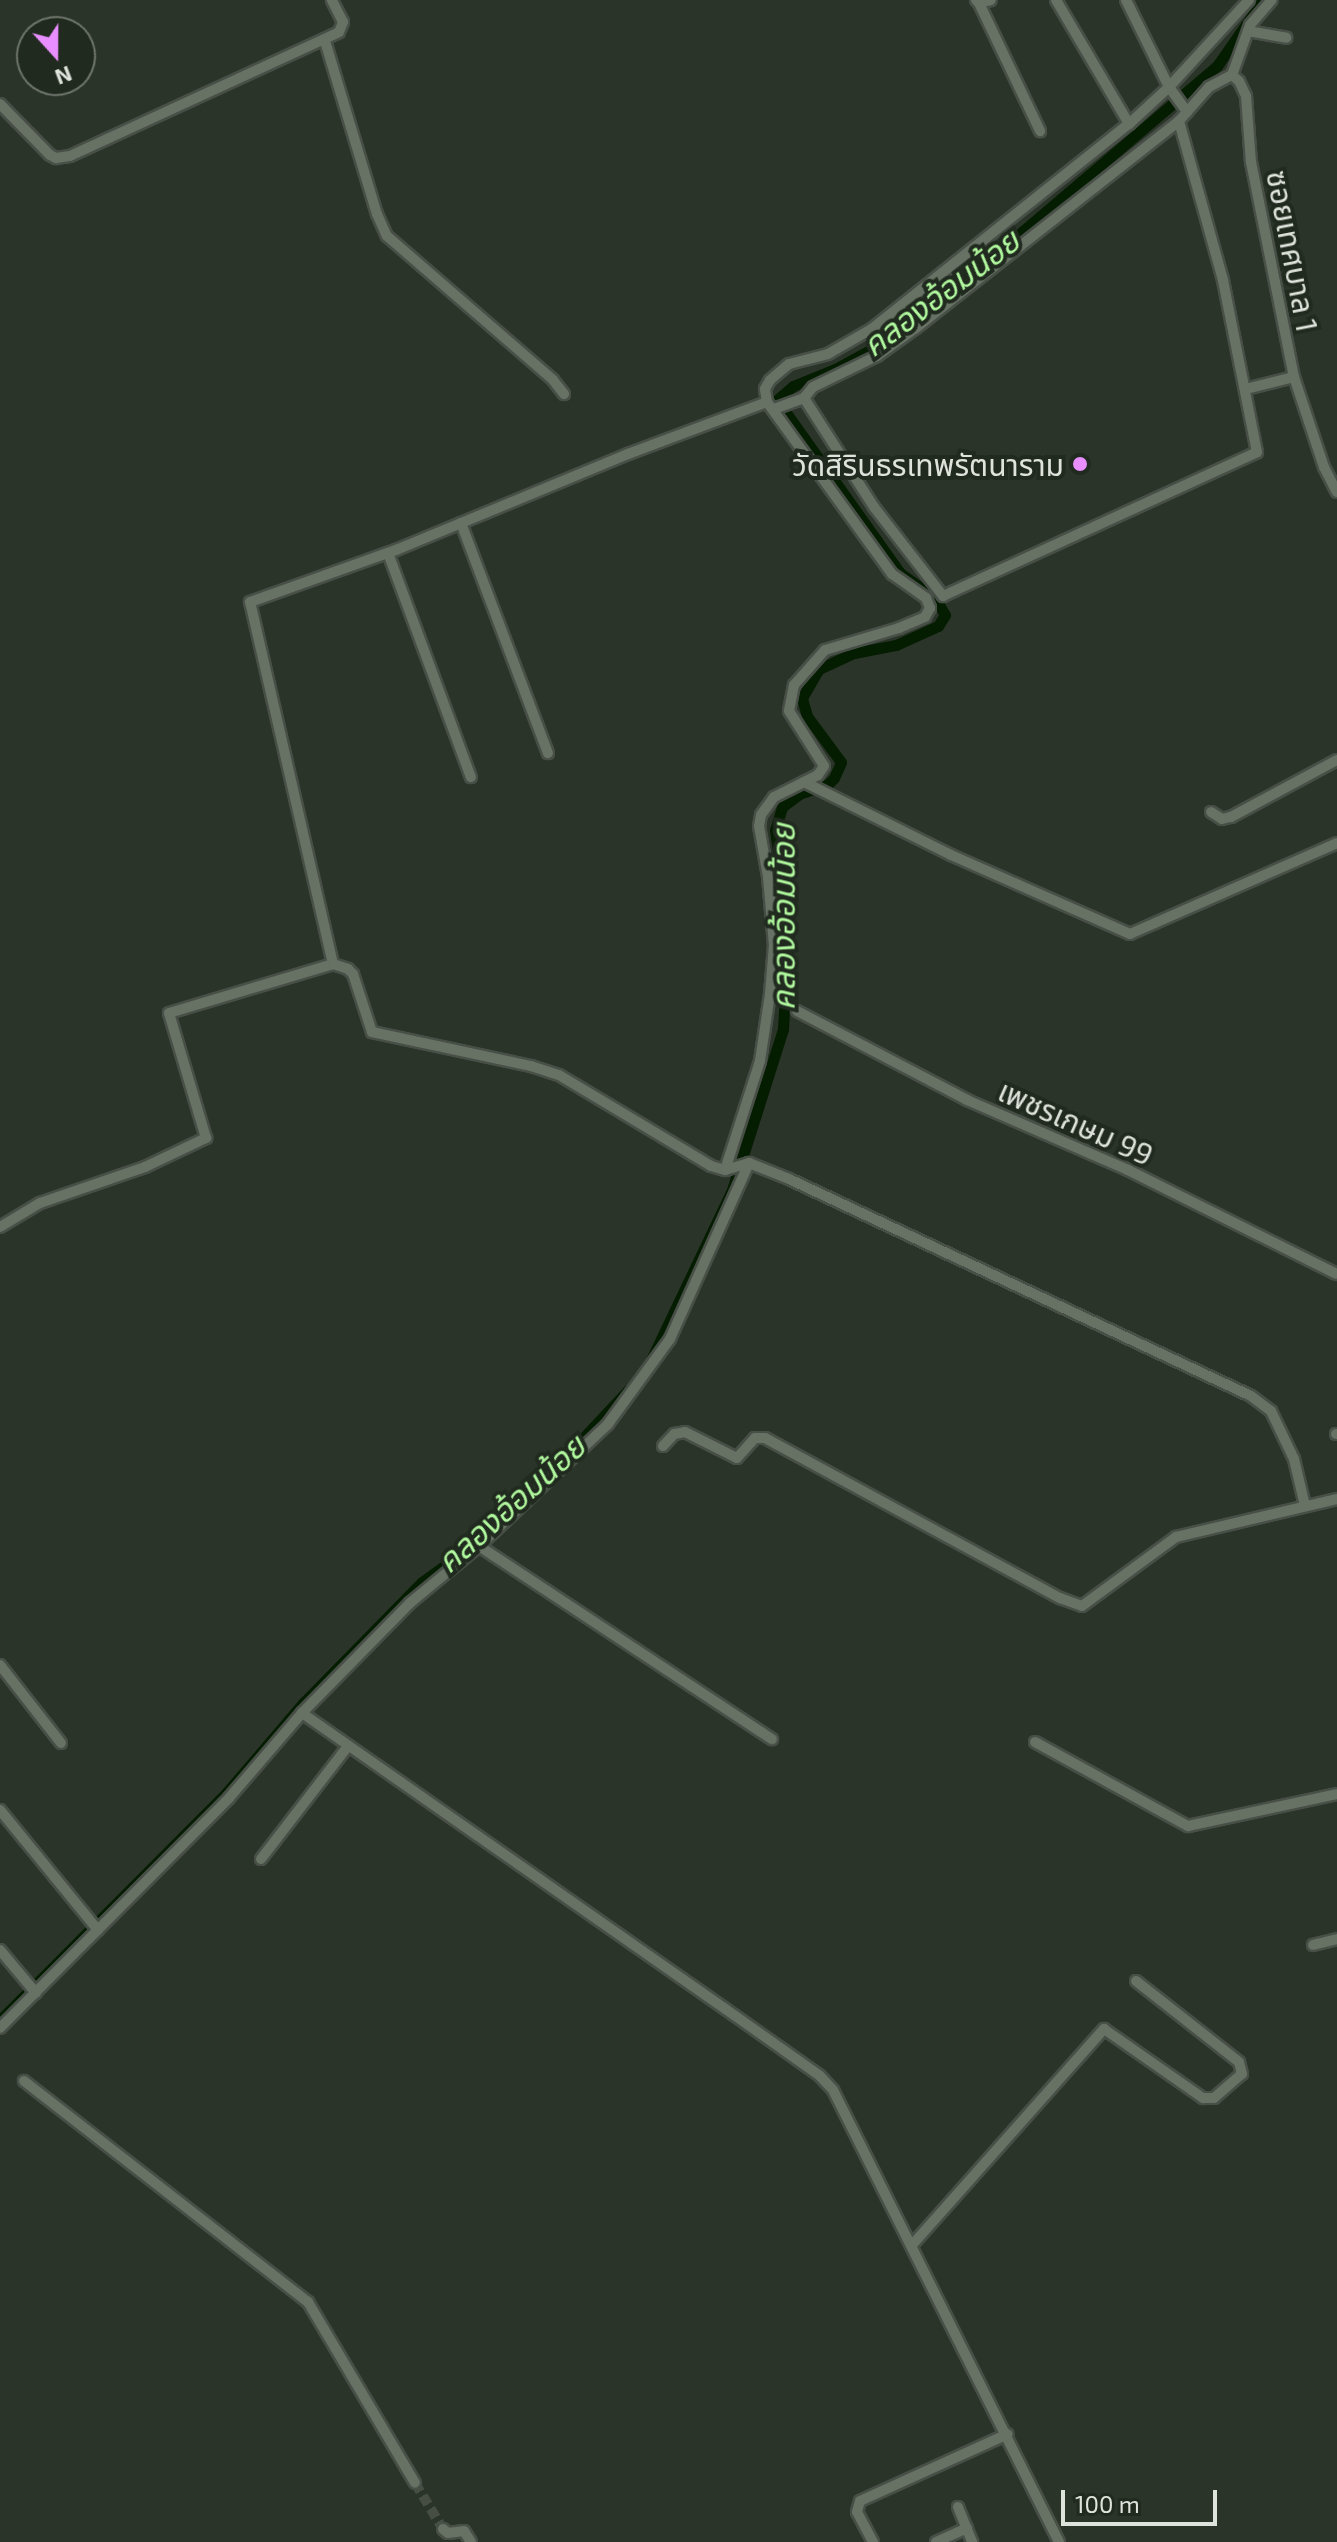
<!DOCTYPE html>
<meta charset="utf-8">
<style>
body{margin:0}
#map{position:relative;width:1337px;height:2542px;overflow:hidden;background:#2b3429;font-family:"Exo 2","Noto Sans Thai",sans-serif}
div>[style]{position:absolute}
.canal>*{height:11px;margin:-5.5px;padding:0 5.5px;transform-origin:5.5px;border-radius:5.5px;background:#041d00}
.street-tunnel>*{height:10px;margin-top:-5px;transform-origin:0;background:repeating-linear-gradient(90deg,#464e44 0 10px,transparent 0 15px)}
.roads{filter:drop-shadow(2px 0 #484f47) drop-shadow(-2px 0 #484f47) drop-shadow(0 2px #484f47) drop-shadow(0 -2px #484f47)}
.street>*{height:10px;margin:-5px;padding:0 5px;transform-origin:5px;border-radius:5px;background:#677164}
.dots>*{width:22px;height:22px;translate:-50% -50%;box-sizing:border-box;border:4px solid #212a1f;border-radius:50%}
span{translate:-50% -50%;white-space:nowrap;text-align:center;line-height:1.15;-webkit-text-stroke:8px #212a1f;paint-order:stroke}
.street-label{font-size:30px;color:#dee3dc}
.poi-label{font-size:30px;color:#dee3dc}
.right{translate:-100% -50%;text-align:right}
.water-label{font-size:32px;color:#b1f99f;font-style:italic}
.north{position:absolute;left:16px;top:16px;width:80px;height:80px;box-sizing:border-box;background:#212a1f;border:2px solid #6d746b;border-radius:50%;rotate:159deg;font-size:22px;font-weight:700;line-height:32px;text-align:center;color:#dee3dc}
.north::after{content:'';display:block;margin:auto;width:28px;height:36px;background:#e88eff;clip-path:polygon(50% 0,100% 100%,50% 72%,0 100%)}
.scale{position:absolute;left:1061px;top:2490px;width:156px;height:36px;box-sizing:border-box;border:4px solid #dee3dc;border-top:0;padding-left:10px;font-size:24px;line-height:28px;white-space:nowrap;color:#dee3dc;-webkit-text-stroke:6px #212a1f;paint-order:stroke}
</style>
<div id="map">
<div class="canal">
<div style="left:649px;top:1364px;width:193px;rotate:-64.5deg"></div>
<div style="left:732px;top:1190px;width:169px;rotate:-72.4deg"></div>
<div style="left:783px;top:1029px;width:103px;rotate:-86.7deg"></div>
<div style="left:789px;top:926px;width:97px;rotate:-98.3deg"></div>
<div style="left:775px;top:830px;width:24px;rotate:-73deg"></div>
<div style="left:782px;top:807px;width:21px;rotate:-37deg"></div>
<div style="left:799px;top:794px;width:31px;rotate:-19deg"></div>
<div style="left:828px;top:784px;width:8px;rotate:-45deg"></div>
<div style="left:834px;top:778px;width:17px;rotate:-66deg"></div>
<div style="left:841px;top:762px;width:57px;rotate:-126.5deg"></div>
<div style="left:807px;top:716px;width:19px;rotate:-106deg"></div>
<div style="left:802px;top:698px;width:34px;rotate:-60deg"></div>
<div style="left:819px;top:669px;width:38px;rotate:-25deg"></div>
<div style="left:854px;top:653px;width:43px;rotate:-10.8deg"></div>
<div style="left:896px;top:645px;width:46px;rotate:-24.3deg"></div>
<div style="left:938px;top:626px;width:13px;rotate:-58deg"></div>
<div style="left:945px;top:615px;width:20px;rotate:-120deg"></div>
<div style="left:935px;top:598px;width:43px;rotate:-144.5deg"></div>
<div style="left:900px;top:573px;width:212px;rotate:-125.4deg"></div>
<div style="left:777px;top:400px;width:21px;rotate:-41deg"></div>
<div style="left:793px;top:386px;width:45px;rotate:-22deg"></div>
<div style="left:835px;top:369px;width:57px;rotate:-28.4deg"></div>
<div style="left:885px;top:342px;width:177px;rotate:-38.8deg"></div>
<div style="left:1023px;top:231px;width:255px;rotate:-40.4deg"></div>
<div style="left:1217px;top:66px;width:80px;rotate:-55.1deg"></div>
<div style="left:0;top:2020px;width:322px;rotate:-45.1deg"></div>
<div style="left:227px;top:1792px;width:118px;rotate:-49.5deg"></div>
<div style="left:304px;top:1702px;width:168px;rotate:-45.5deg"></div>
<div style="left:422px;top:1582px;width:49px;rotate:-35.9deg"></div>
<div style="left:462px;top:1553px;width:148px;rotate:-43.1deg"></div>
<div style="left:570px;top:1452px;width:85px;rotate:-46.9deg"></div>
</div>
<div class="street-tunnel">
<div style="left:415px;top:2483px;width:54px;rotate:58.7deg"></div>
</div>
<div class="roads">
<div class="street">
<div style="left:976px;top:0;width:4px;rotate:45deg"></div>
<div style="left:979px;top:3px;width:12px;rotate:-14deg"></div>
<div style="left:1056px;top:0;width:144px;rotate:59.5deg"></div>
<div style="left:1126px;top:0;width:97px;rotate:63.7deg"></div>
<div style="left:1169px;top:87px;width:31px;rotate:54deg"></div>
<div style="left:979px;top:3px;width:142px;rotate:64.5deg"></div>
<div style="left:1248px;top:31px;width:39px;rotate:10deg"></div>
<div style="left:325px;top:41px;width:181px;rotate:73.3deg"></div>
<div style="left:377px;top:214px;width:24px;rotate:66deg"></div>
<div style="left:387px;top:236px;width:220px;rotate:40.9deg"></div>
<div style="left:553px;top:380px;width:18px;rotate:52deg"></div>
<div style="left:1232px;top:75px;width:53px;rotate:-70.2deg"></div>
<div style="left:1250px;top:25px;width:33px;rotate:-49deg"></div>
<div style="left:0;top:104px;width:71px;rotate:45.6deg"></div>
<div style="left:50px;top:155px;width:7px;rotate:27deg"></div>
<div style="left:56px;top:158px;width:14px;rotate:-8deg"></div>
<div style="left:70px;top:156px;width:296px;rotate:-24.7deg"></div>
<div style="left:339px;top:32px;width:11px;rotate:-68deg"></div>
<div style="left:343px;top:22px;width:25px;rotate:-117deg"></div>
<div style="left:1246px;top:389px;width:49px;rotate:-14deg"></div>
<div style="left:804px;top:398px;width:130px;rotate:57.3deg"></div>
<div style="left:874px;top:507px;width:113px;rotate:52.2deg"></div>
<div style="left:943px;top:596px;width:345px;rotate:-24.6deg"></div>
<div style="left:1257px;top:452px;width:175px;rotate:-101.2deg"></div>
<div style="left:1223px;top:280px;width:165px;rotate:-105.5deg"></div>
<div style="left:767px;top:402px;width:13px;rotate:-99deg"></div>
<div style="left:765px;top:389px;width:10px;rotate:-61deg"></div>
<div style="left:770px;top:380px;width:25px;rotate:-40deg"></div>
<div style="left:789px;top:364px;width:40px;rotate:-14.4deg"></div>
<div style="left:828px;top:354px;width:52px;rotate:-30deg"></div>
<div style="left:873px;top:328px;width:327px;rotate:-38.6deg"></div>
<div style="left:1129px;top:124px;width:54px;rotate:-42.8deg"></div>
<div style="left:1169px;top:87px;width:118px;rotate:-47.4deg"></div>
<div style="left:774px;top:409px;width:32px;rotate:-20deg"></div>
<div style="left:804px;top:398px;width:14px;rotate:-51deg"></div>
<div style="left:813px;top:387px;width:71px;rotate:-25.8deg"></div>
<div style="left:877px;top:356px;width:48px;rotate:-35.7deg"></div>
<div style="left:916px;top:328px;width:335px;rotate:-38.2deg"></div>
<div style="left:1179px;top:121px;width:45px;rotate:-48.6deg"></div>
<div style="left:1209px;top:87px;width:26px;rotate:-28deg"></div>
<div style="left:1232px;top:75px;width:9px;rotate:41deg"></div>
<div style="left:1239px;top:81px;width:17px;rotate:65deg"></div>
<div style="left:1246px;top:96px;width:66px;rotate:85.7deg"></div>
<div style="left:1251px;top:162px;width:219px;rotate:78.7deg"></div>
<div style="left:1294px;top:377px;width:95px;rotate:71.6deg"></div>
<div style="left:1324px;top:467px;width:28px;rotate:63deg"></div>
<div style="left:461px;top:523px;width:246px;rotate:69.3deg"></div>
<div style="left:388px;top:553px;width:239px;rotate:69.7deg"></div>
<div style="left:804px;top:782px;width:164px;rotate:26.4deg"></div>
<div style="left:951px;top:855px;width:196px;rotate:23.8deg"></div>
<div style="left:1130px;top:934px;width:226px;rotate:-23.7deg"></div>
<div style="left:1211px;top:812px;width:13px;rotate:32deg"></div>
<div style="left:1222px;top:819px;width:9px;rotate:-13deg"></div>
<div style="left:1231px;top:817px;width:120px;rotate:-28.3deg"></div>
<div style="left:333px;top:964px;width:371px;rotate:-102.9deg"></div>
<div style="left:250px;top:602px;width:155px;rotate:-19.6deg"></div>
<div style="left:396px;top:550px;width:251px;rotate:-22.5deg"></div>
<div style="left:628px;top:454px;width:148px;rotate:-20.5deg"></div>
<div style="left:767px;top:402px;width:213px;rotate:54deg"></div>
<div style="left:892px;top:574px;width:42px;rotate:35.2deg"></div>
<div style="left:926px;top:598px;width:11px;rotate:68deg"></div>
<div style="left:930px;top:608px;width:10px;rotate:119deg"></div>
<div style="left:925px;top:617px;width:28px;rotate:157deg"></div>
<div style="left:899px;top:628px;width:77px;rotate:163.4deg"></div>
<div style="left:825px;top:650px;width:47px;rotate:131.5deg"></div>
<div style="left:794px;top:685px;width:26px;rotate:101deg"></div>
<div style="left:789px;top:711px;width:65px;rotate:57.5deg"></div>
<div style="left:824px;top:766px;width:11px;rotate:124deg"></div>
<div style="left:818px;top:775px;width:49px;rotate:153.4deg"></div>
<div style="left:774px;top:797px;width:22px;rotate:126deg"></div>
<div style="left:761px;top:815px;width:11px;rotate:100deg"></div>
<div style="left:759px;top:826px;width:52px;rotate:80deg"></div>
<div style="left:768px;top:877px;width:68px;rotate:85deg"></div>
<div style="left:774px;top:945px;width:49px;rotate:94.7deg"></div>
<div style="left:770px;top:994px;width:68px;rotate:98.5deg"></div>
<div style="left:760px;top:1061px;width:114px;rotate:107.8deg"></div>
<div style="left:797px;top:1011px;width:192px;rotate:27.6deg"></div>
<div style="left:967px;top:1100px;width:176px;rotate:23.5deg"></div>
<div style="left:1128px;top:1170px;width:233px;rotate:26.5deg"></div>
<div style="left:0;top:1227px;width:47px;rotate:-31deg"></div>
<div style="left:40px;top:1203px;width:111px;rotate:-18.9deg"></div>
<div style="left:145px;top:1167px;width:68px;rotate:-25.4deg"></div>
<div style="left:206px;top:1138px;width:130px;rotate:-106.5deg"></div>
<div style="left:169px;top:1013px;width:171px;rotate:-16.6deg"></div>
<div style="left:333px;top:964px;width:16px;rotate:18deg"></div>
<div style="left:348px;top:969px;width:7px;rotate:45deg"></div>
<div style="left:353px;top:974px;width:61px;rotate:71.9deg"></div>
<div style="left:372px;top:1032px;width:163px;rotate:12.1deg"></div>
<div style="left:531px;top:1066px;width:29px;rotate:18deg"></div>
<div style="left:559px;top:1075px;width:177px;rotate:30.9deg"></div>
<div style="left:711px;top:1166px;width:15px;rotate:16deg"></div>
<div style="left:725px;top:1170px;width:25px;rotate:-16deg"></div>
<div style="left:749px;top:1163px;width:43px;rotate:21.8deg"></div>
<div style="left:789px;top:1179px;width:510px;rotate:25.16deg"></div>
<div style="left:1251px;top:1396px;width:25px;rotate:37deg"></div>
<div style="left:1271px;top:1411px;width:53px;rotate:64.4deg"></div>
<div style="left:1294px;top:1459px;width:48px;rotate:76.8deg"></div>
<div style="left:1336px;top:1434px;width:1px"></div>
<div style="left:663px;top:1446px;width:16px;rotate:-47deg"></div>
<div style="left:674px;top:1434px;width:11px;rotate:-10deg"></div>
<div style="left:685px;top:1432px;width:58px;rotate:26.6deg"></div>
<div style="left:737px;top:1458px;width:27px;rotate:-48deg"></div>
<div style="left:755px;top:1438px;width:10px"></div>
<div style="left:765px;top:1438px;width:336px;rotate:28.5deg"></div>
<div style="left:1060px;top:1598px;width:23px;rotate:20deg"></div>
<div style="left:1082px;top:1606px;width:117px;rotate:-36.3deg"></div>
<div style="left:1176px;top:1537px;width:165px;rotate:-13.3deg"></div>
<div style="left:479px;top:1546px;width:351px;rotate:33.4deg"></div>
<div style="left:0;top:1665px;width:99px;rotate:52deg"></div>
<div style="left:302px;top:1713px;width:527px;rotate:34.96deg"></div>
<div style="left:734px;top:2015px;width:105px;rotate:35.3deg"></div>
<div style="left:820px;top:2076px;width:19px;rotate:47deg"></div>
<div style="left:833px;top:2090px;width:505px;rotate:63.43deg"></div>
<div style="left:1035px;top:1742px;width:175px;rotate:28.8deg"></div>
<div style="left:1188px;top:1826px;width:152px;rotate:-12.1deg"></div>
<div style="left:0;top:1810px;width:155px;rotate:50.8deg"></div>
<div style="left:261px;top:1859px;width:143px;rotate:-52.4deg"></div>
<div style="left:1313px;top:1945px;width:25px;rotate:-14deg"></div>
<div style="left:0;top:1950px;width:56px;rotate:50.1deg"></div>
<div style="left:0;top:2028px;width:325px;rotate:-45.1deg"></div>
<div style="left:229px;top:1798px;width:112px;rotate:-49.3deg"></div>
<div style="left:302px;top:1713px;width:154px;rotate:-45.5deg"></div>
<div style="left:410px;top:1603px;width:89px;rotate:-39.6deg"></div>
<div style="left:479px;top:1546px;width:178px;rotate:-43.4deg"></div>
<div style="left:608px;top:1424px;width:105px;rotate:-53.9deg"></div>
<div style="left:670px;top:1339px;width:193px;rotate:-65.8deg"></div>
<div style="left:24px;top:2081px;width:360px;rotate:37.9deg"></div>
<div style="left:308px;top:2302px;width:210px;rotate:59.4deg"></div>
<div style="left:913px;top:2244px;width:288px;rotate:-48.4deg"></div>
<div style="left:1104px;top:2029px;width:121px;rotate:34.9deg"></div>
<div style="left:1203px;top:2098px;width:11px"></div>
<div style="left:1214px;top:2098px;width:37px;rotate:-41deg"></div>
<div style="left:1242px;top:2074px;width:12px;rotate:-104deg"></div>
<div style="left:1239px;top:2062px;width:131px;rotate:-141.8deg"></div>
<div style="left:958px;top:2507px;width:38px;rotate:68deg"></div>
<div style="left:443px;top:2529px;width:6px;rotate:39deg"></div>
<div style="left:448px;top:2533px;width:16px;rotate:-7deg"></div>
<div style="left:464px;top:2531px;width:13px;rotate:58deg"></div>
<div style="left:873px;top:2542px;width:34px;rotate:-118deg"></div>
<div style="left:857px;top:2512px;width:11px;rotate:-75deg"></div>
<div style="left:860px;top:2501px;width:162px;rotate:-24.4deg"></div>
<div style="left:936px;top:2542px;width:34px;rotate:-24deg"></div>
</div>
</div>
<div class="dots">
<div style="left:1080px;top:464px;background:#e88eff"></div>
</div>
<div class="street-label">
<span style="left:1293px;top:251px;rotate:79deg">ซอยเทศบาล 1</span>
<span style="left:1076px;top:1122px;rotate:24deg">เพชรเกษม 99</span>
</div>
<div class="poi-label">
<span class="right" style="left:1064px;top:464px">วัดสิรินธรเทพรัตนาราม</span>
</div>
<div class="water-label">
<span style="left:940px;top:292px;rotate:-37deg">คลองอ้อมน้อย</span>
<span style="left:782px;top:917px;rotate:-90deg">คลองอ้อมน้อย</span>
<span style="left:510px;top:1503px;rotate:-42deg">คลองอ้อมน้อย</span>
</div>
<div class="north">N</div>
<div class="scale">100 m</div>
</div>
